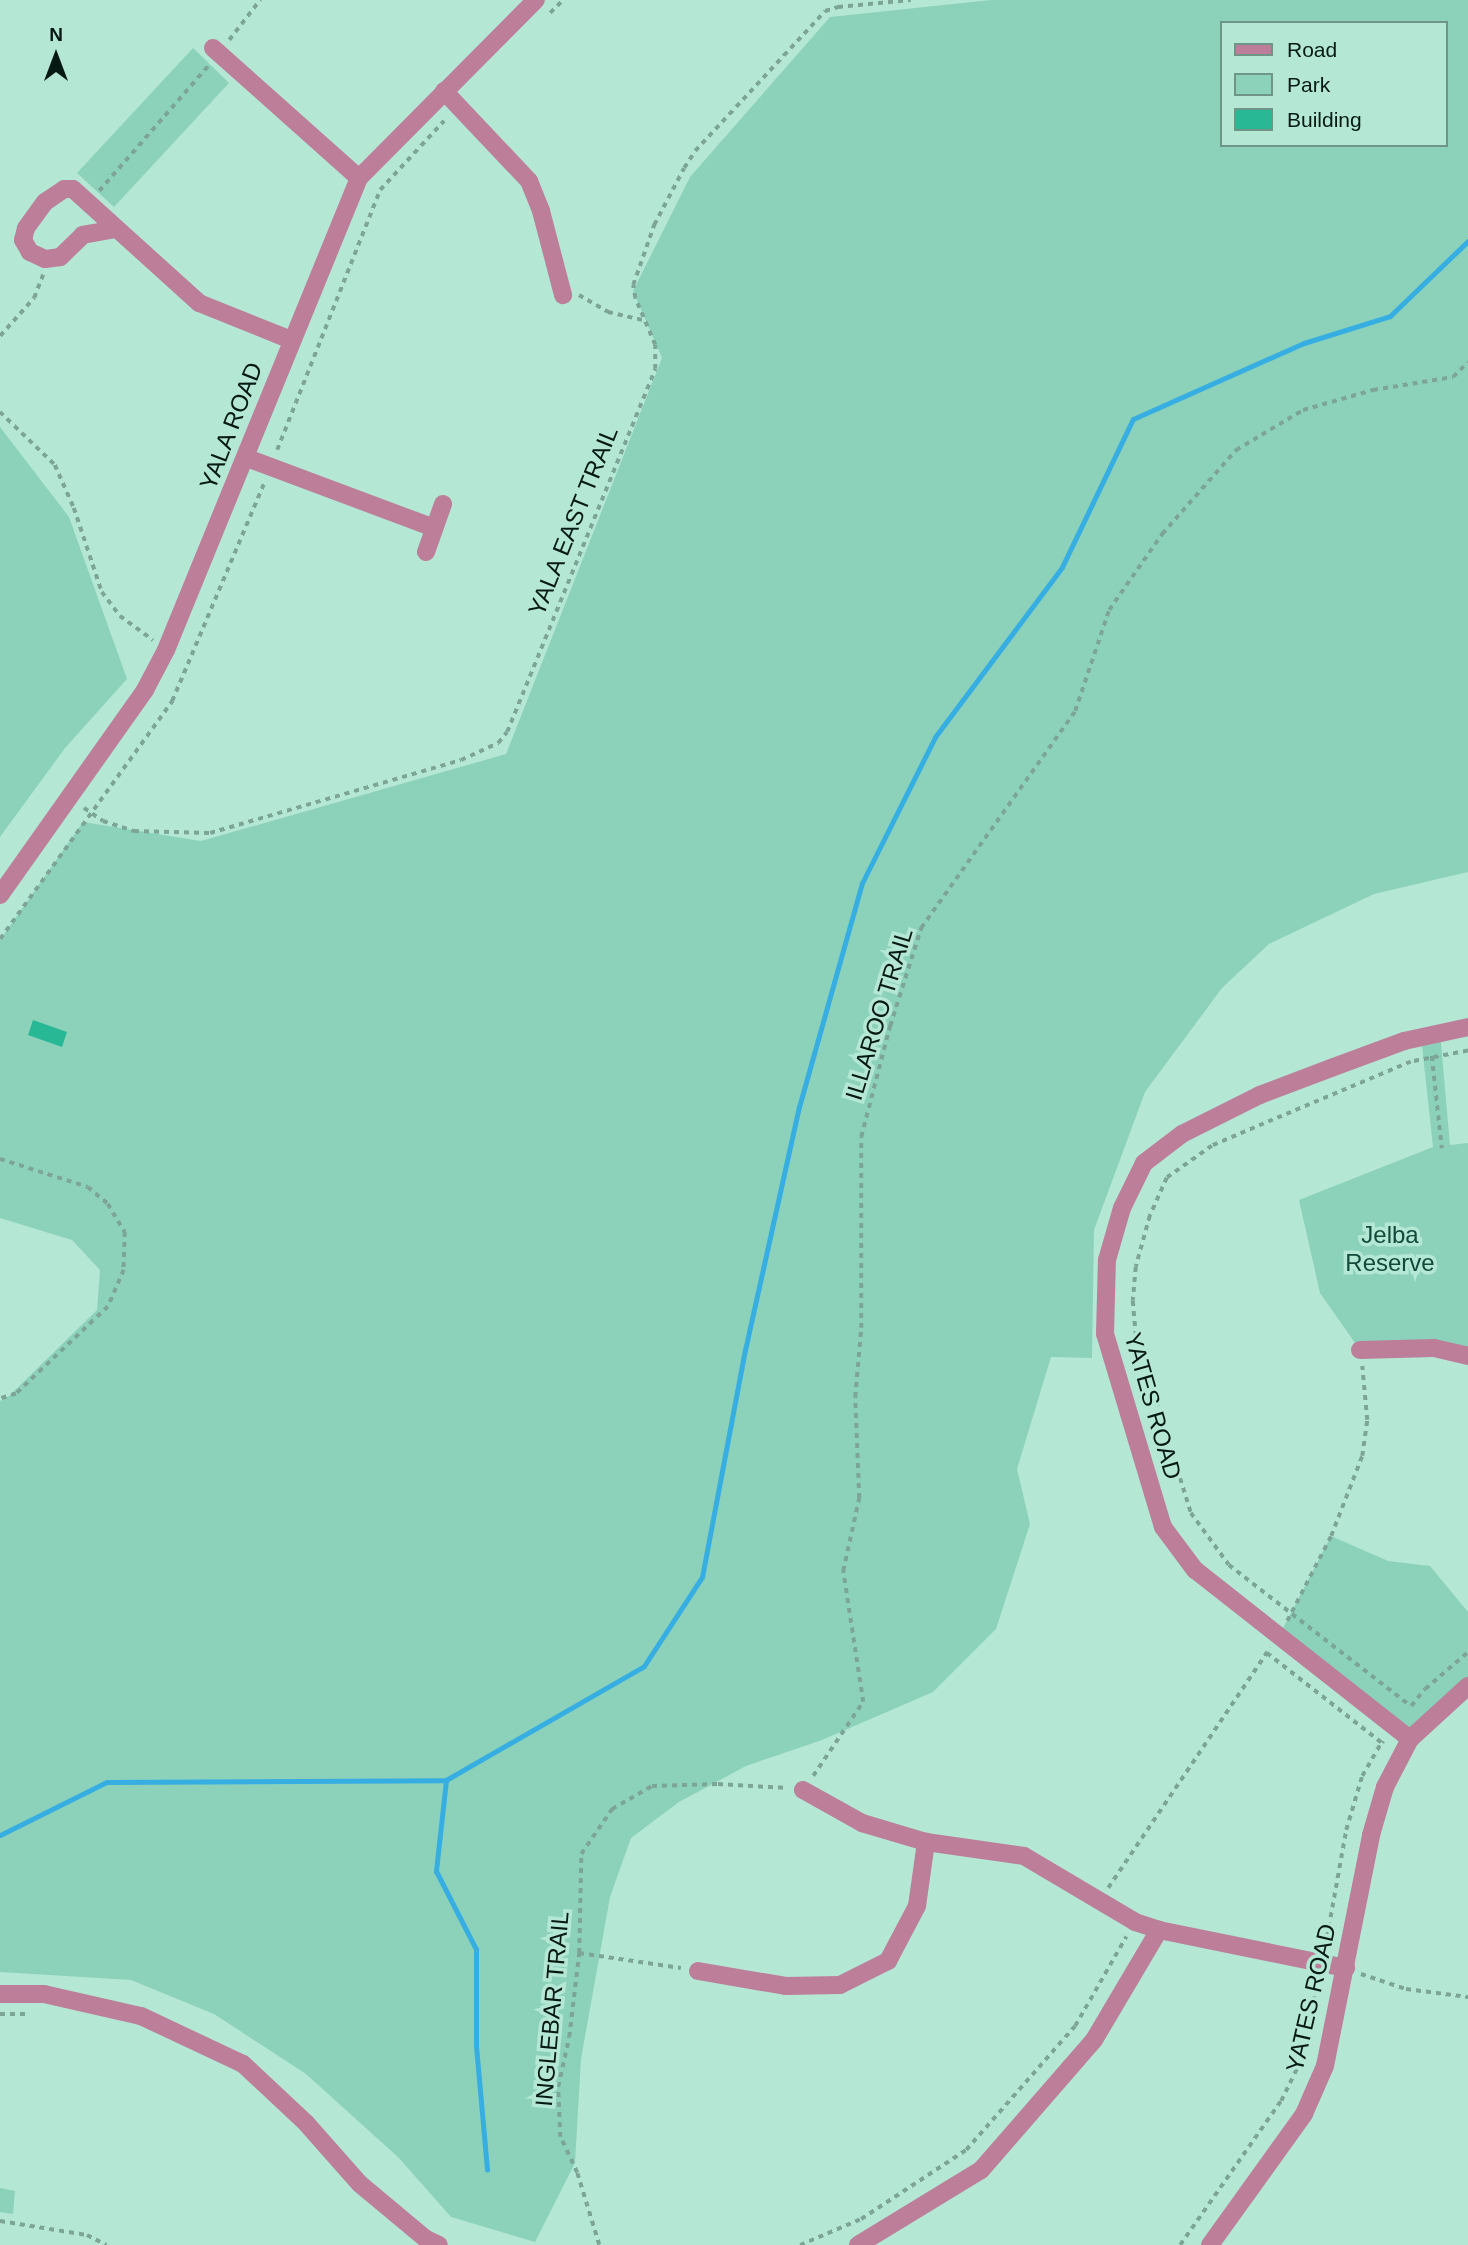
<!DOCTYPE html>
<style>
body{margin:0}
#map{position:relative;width:1468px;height:2245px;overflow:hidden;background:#b5e7d5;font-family:Arial,sans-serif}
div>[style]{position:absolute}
.green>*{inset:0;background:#8cd2bb}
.stream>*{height:5px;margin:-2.5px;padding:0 2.5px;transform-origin:2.5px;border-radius:2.5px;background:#37aee2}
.building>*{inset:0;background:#29b895}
.path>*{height:3.5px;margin-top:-1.75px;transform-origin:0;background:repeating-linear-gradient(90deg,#7da597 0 5px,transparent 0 10px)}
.minor>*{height:18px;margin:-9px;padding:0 9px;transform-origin:9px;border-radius:9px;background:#bc7e99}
span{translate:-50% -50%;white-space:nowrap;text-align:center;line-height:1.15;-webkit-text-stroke:7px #b5e7d5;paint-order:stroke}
.street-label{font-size:24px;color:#061913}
.park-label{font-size:24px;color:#11493b}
.legend{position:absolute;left:1220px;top:21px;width:228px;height:126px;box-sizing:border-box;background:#b5e7d5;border:2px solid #6f9587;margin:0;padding:9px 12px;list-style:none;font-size:21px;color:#061913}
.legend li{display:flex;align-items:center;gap:14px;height:35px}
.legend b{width:35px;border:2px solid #6f9587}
.north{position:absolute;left:21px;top:21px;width:70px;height:70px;-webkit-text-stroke:5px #b5e7d5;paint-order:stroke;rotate:0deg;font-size:19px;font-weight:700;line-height:28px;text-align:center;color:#061913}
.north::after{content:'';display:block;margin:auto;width:24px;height:32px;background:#061913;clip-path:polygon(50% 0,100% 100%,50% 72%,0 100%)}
</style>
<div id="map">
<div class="green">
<div style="clip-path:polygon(evenodd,991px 0,1468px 0,1468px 872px,1374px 894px,1269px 944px,1222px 988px,1145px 1092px,1094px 1230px,1092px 1358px,1051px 1357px,1017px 1469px,1030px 1524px,996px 1629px,933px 1692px,822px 1740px,746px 1766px,679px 1802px,631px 1838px,610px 1897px,581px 2059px,575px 2163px,535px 2242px,451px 2217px,399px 2158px,306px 2074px,214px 2014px,131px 1980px,0 1972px,0 1401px,9px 1396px,97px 1310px,100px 1270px,72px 1240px,0 1218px,0 940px,83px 822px,201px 841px,506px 754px,662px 358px,633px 291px,690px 177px,830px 17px,991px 0,1221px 23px,1445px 23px,1445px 145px,1221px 145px,1221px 23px)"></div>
<div style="clip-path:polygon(193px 48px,229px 83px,114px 207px,77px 173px)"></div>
<div style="clip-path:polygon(0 427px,69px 517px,127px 679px,65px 748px,0 837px)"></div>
<div style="clip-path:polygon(1440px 1032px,1450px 1145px,1468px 1143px,1468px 1356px,1360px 1350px,1320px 1293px,1299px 1200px,1433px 1147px,1421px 1036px)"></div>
<div style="clip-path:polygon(1331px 1536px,1388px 1561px,1430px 1566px,1468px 1612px,1468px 1693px,1410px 1739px,1280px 1634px)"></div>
<div style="clip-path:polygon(0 2188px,15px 2191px,13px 2214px,0 2212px)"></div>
</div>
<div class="stream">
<div style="left:446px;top:1780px;width:92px;rotate:96.3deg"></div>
<div style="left:436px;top:1871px;width:88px;rotate:62.9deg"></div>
<div style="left:476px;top:1949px;width:97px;rotate:90deg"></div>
<div style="left:476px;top:2046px;width:124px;rotate:84.9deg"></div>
<div style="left:0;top:1835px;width:119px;rotate:-26.4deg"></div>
<div style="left:107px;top:1782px;width:339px;rotate:-0.3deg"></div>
<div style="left:446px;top:1780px;width:228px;rotate:-29.9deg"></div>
<div style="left:644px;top:1666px;width:106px;rotate:-56.9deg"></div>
<div style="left:702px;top:1577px;width:231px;rotate:-79.3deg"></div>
<div style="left:745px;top:1350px;width:249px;rotate:-77.5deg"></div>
<div style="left:799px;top:1107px;width:233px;rotate:-74.3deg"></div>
<div style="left:862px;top:883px;width:163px;rotate:-63.4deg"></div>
<div style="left:935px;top:737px;width:212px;rotate:-53.2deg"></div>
<div style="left:1062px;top:567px;width:164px;rotate:-64.4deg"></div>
<div style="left:1133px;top:419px;width:187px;rotate:-24deg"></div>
<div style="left:1304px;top:343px;width:90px;rotate:-17.4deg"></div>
<div style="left:1390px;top:316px;width:108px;rotate:-43.9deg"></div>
</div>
<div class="building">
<div style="clip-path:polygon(33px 1020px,67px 1032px,62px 1047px,28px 1035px)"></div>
</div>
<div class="path">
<div style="left:550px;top:13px;width:18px;rotate:-45deg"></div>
<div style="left:229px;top:40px;width:51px;rotate:-52.2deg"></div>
<div style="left:99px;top:191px;width:167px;rotate:-48.9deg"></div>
<div style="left:579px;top:295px;width:34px;rotate:30deg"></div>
<div style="left:608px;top:312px;width:35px;rotate:13deg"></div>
<div style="left:0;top:336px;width:51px;rotate:-48.2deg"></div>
<div style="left:34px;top:298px;width:25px;rotate:-69deg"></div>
<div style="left:0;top:412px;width:76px;rotate:43.9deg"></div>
<div style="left:55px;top:465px;width:47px;rotate:66.2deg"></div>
<div style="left:74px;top:508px;width:89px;rotate:71.6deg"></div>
<div style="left:102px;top:592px;width:30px;rotate:53deg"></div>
<div style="left:120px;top:616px;width:41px;rotate:36deg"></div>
<div style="left:277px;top:450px;width:280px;rotate:-68.4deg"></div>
<div style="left:380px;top:190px;width:94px;rotate:-47.2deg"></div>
<div style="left:84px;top:808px;width:23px;rotate:34deg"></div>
<div style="left:103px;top:821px;width:33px;rotate:18deg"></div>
<div style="left:134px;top:831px;width:76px;rotate:1.5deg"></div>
<div style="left:210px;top:833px;width:261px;rotate:-16.2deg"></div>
<div style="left:461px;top:760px;width:41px;rotate:-24.7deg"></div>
<div style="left:498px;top:743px;width:14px;rotate:-51deg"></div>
<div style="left:507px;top:732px;width:392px;rotate:-67.8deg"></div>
<div style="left:655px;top:369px;width:24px;rotate:-90deg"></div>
<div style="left:655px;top:345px;width:51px;rotate:-113.1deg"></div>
<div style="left:635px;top:298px;width:13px;rotate:-99deg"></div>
<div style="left:633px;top:285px;width:64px;rotate:-70.7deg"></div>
<div style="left:654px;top:225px;width:64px;rotate:-62.2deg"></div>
<div style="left:684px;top:168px;width:20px;rotate:-57deg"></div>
<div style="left:695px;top:151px;width:191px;rotate:-47.1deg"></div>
<div style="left:825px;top:11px;width:14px;rotate:-17deg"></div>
<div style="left:838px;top:7px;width:73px;rotate:-5.5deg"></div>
<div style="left:0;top:939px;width:294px;rotate:-54.1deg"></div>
<div style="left:172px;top:701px;width:237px;rotate:-67.1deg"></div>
<div style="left:1468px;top:1051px;width:58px;rotate:169.1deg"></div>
<div style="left:1411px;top:1062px;width:150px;rotate:157.2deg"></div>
<div style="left:1273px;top:1120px;width:66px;rotate:156.9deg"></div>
<div style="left:1212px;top:1146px;width:55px;rotate:144.6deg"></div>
<div style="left:1167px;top:1178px;width:42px;rotate:114.1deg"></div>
<div style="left:1150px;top:1216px;width:53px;rotate:105.4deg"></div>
<div style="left:1136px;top:1267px;width:34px;rotate:95deg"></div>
<div style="left:1133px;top:1301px;width:34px;rotate:85deg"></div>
<div style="left:1136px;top:1335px;width:186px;rotate:72.8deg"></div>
<div style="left:1191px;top:1513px;width:64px;rotate:53.8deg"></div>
<div style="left:1229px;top:1565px;width:230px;rotate:37.8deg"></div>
<div style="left:1411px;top:1706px;width:22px;rotate:-51deg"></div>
<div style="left:1425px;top:1689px;width:57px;rotate:-40.7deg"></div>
<div style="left:1432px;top:1056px;width:93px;rotate:83.8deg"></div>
<div style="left:0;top:1159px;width:92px;rotate:17.7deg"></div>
<div style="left:88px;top:1187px;width:26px;rotate:40deg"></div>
<div style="left:108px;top:1204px;width:33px;rotate:59deg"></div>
<div style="left:125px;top:1232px;width:38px;rotate:92deg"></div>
<div style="left:124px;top:1270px;width:40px;rotate:113.4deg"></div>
<div style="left:108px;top:1307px;width:127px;rotate:136.6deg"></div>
<div style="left:16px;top:1394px;width:17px;rotate:163deg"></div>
<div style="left:1287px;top:1621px;width:96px;rotate:-62.6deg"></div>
<div style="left:1331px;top:1536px;width:86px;rotate:-68.8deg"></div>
<div style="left:1362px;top:1456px;width:36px;rotate:-82deg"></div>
<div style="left:1367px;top:1420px;width:54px;rotate:-95.3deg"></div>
<div style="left:1267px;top:1653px;width:146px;rotate:38deg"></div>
<div style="left:1382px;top:1743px;width:2px;rotate:-63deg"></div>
<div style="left:813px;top:1776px;width:89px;rotate:-56deg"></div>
<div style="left:863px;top:1702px;width:133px;rotate:-98.7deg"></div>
<div style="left:843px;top:1571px;width:75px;rotate:-77.6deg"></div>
<div style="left:859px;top:1498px;width:101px;rotate:-92.3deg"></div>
<div style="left:855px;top:1397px;width:69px;rotate:-85deg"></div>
<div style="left:861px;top:1328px;width:191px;rotate:-90deg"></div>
<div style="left:861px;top:1137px;width:115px;rotate:-75.4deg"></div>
<div style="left:890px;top:1026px;width:103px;rotate:-72.4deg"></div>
<div style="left:921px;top:928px;width:266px;rotate:-54.6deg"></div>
<div style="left:1075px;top:711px;width:107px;rotate:-71.4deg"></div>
<div style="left:1109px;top:610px;width:93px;rotate:-55.1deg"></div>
<div style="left:1162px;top:534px;width:112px;rotate:-48.6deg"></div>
<div style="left:1236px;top:450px;width:78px;rotate:-30.8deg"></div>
<div style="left:1303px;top:410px;width:73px;rotate:-15.9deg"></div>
<div style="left:1373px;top:390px;width:81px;rotate:-9.2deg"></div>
<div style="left:1453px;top:377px;width:21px;rotate:-45deg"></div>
<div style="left:1108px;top:1888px;width:290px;rotate:-56deg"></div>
<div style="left:1325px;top:1947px;width:119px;rotate:-79.8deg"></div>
<div style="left:1346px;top:1830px;width:56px;rotate:-73.5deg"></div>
<div style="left:1362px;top:1776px;width:36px;rotate:-60deg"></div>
<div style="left:579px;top:1953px;width:103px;rotate:8.4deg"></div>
<div style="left:1361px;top:1974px;width:47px;rotate:18.4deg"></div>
<div style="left:1406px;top:1989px;width:63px;rotate:7.4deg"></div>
<div style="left:0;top:2014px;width:29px"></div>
<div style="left:0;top:2221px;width:88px;rotate:9.1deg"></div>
<div style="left:87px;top:2235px;width:22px;rotate:27deg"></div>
<div style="left:599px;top:2245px;width:75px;rotate:-107deg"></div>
<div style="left:577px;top:2173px;width:40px;rotate:-115deg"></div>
<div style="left:560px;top:2137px;width:50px;rotate:-92.3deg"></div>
<div style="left:558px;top:2087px;width:51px;rotate:-77.6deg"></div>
<div style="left:569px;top:2037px;width:85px;rotate:-83.2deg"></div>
<div style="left:579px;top:1953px;width:99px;rotate:-88.8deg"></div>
<div style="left:581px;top:1854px;width:55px;rotate:-55.4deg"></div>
<div style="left:612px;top:1809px;width:46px;rotate:-29.9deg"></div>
<div style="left:652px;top:1786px;width:66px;rotate:-1.7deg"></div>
<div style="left:718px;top:1784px;width:70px;rotate:3.3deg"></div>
<div style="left:800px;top:2245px;width:66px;rotate:-23.1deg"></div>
<div style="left:861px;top:2219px;width:126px;rotate:-33.3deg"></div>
<div style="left:966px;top:2150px;width:165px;rotate:-48.7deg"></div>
<div style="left:1075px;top:2026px;width:103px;rotate:-60.2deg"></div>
<div style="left:1180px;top:2245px;width:176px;rotate:-55deg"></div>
<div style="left:1281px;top:2101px;width:46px;rotate:-64deg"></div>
<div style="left:1301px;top:2060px;width:84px;rotate:-78.3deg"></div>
</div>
<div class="minor">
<div style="left:213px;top:48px;width:195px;rotate:41.7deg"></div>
<div style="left:444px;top:91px;width:124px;rotate:46.6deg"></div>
<div style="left:529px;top:181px;width:32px;rotate:68deg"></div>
<div style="left:541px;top:211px;width:87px;rotate:75.3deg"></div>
<div style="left:116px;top:229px;width:34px;rotate:170deg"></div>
<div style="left:83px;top:235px;width:32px;rotate:136deg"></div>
<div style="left:60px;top:257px;width:15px;rotate:172deg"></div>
<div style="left:45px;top:259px;width:17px;rotate:-155deg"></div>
<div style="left:30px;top:252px;width:14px;rotate:-120deg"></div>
<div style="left:23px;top:240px;width:12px;rotate:-76deg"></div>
<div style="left:26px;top:228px;width:32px;rotate:-54deg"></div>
<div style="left:45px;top:202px;width:23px;rotate:-34deg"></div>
<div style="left:64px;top:189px;width:9px"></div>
<div style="left:73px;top:189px;width:170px;rotate:42.1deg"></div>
<div style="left:199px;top:303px;width:99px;rotate:21.9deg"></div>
<div style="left:247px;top:458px;width:200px;rotate:20.5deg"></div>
<div style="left:426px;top:552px;width:51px;rotate:-70.5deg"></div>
<div style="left:0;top:895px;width:251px;rotate:-54.7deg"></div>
<div style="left:145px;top:690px;width:45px;rotate:-62.3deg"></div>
<div style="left:166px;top:650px;width:510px;rotate:-67.76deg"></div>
<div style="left:359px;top:178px;width:251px;rotate:-45.2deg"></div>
<div style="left:1360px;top:1350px;width:74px;rotate:-1.5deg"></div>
<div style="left:1434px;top:1348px;width:35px;rotate:13deg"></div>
<div style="left:1410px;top:1739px;width:273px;rotate:-141.8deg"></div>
<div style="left:1195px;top:1570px;width:54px;rotate:-126.7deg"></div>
<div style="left:1163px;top:1527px;width:202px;rotate:-106.7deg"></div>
<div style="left:1105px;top:1334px;width:74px;rotate:-88.5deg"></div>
<div style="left:1107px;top:1260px;width:54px;rotate:-73.9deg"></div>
<div style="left:1122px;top:1208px;width:50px;rotate:-63.9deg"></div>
<div style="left:1144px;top:1163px;width:48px;rotate:-37.3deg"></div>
<div style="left:1182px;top:1134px;width:87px;rotate:-26.6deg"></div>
<div style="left:1260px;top:1095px;width:76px;rotate:-20.8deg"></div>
<div style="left:1331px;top:1068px;width:78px;rotate:-20.3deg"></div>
<div style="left:1404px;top:1041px;width:66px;rotate:-12.3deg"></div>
<div style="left:803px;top:1790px;width:68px;rotate:29.2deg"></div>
<div style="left:862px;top:1823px;width:67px;rotate:16.5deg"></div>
<div style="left:926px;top:1842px;width:99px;rotate:8.1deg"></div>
<div style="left:1024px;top:1856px;width:129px;rotate:30.7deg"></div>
<div style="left:1135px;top:1922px;width:25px;rotate:18deg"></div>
<div style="left:1159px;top:1930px;width:191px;rotate:11.5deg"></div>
<div style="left:698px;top:1971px;width:89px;rotate:9.7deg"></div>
<div style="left:786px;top:1986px;width:54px;rotate:-1.1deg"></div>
<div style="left:840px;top:1985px;width:54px;rotate:-26.6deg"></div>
<div style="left:888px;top:1961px;width:62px;rotate:-62.2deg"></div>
<div style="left:917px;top:1906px;width:65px;rotate:-82deg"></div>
<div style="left:0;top:1994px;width:44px"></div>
<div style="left:44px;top:1994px;width:99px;rotate:12.8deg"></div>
<div style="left:141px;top:2016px;width:113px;rotate:25.2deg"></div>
<div style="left:243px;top:2064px;width:86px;rotate:43.1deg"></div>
<div style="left:306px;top:2123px;width:81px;rotate:48.5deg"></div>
<div style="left:360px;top:2184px;width:86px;rotate:39.8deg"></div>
<div style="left:426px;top:2239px;width:14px;rotate:25deg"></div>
<div style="left:858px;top:2245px;width:144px;rotate:-31.4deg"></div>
<div style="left:981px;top:2170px;width:172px;rotate:-49deg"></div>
<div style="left:1094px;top:2040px;width:128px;rotate:-59.4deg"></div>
<div style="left:1210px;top:2245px;width:161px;rotate:-54.3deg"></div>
<div style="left:1304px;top:2114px;width:52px;rotate:-66.4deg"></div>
<div style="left:1325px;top:2066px;width:236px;rotate:-78.7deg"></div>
<div style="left:1371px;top:1835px;width:50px;rotate:-73.7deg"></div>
<div style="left:1385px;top:1787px;width:54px;rotate:-62.5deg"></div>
<div style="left:1410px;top:1739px;width:79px;rotate:-42.4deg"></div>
</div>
<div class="street-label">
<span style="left:231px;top:426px;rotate:-69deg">YALA ROAD</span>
<span style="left:573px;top:521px;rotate:-68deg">YALA EAST TRAIL</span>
<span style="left:879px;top:1014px;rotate:-73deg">ILLAROO TRAIL</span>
<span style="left:1153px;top:1406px;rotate:74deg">YATES ROAD</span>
<span style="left:1311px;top:1998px;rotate:-77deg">YATES ROAD</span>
<span style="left:552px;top:2009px;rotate:-85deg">INGLEBAR TRAIL</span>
</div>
<div class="park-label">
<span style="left:1390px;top:1249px">Jelba<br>Reserve</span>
</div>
<ul class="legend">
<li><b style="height:9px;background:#bc7e99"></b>Road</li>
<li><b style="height:19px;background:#8cd2bb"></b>Park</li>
<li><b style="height:19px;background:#29b895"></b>Building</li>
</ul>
<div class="north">N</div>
</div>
